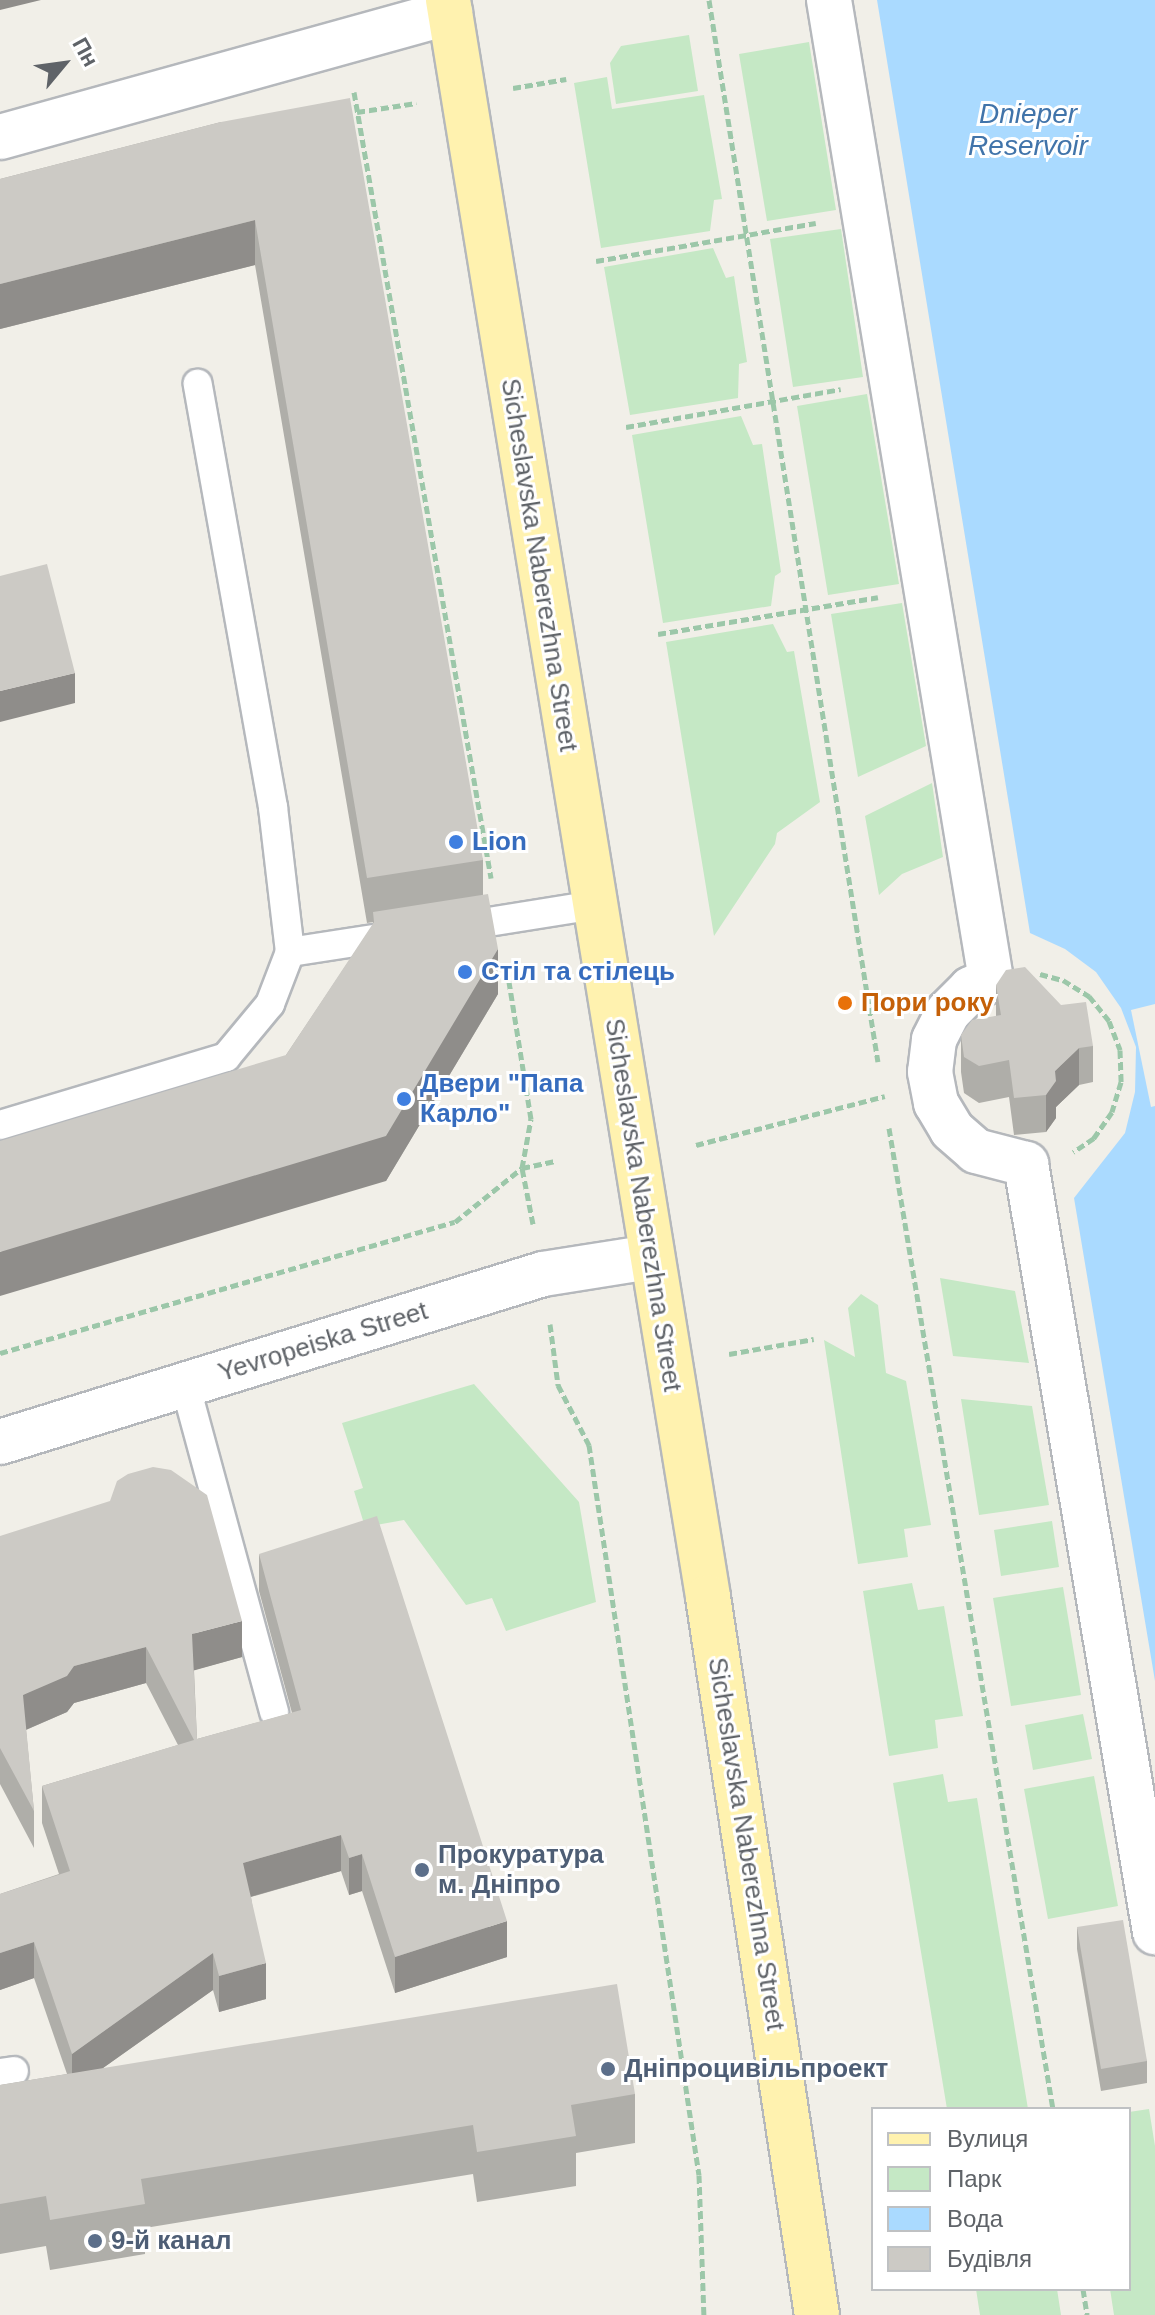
<!DOCTYPE html>
<meta charset="utf-8">
<style>
body{margin:0}
#map{position:relative;width:1155px;height:2315px;overflow:hidden;background:#f1efe8;font-family:Arial,sans-serif}
div>[style]{position:absolute}
.green>*{inset:0;background:#c5e8c5}
.water>*{inset:0;background:#aadaff}
.pier>*{inset:0;background:#f1efe8}
.path>*{height:5px;margin-top:-2.5px;transform-origin:0;background:repeating-linear-gradient(90deg,#9cc7a9 0 8px,transparent 0 12px)}
.roads{filter:drop-shadow(2px 0 #b5b8bc) drop-shadow(-2px 0 #b5b8bc) drop-shadow(0 2px #b5b8bc) drop-shadow(0 -2px #b5b8bc)}
.lane>*{height:28px;margin:-14px;padding:0 14px;transform-origin:14px;border-radius:14px;background:#fff}
.street>*{height:44px;margin:-22px;padding:0 22px;transform-origin:22px;border-radius:22px;background:#fff}
.secondary>*{height:44px;margin:-22px;padding:0 22px;transform-origin:22px;border-radius:22px;background:#fff}
.primary>*{height:44px;margin:-22px;padding:0 22px;transform-origin:22px;border-radius:22px;background:#fff2af}
.wall>*{inset:0;background:#afaea9}
.shaded-wall>*{inset:0;background:#8f8d8a}
.building>*{inset:0;background:#cccac5}
.dots>*{width:22px;height:22px;translate:-50% -50%;box-sizing:border-box;border:4px solid #fff;border-radius:50%}
span{translate:-50% -50%;white-space:nowrap;text-align:center;line-height:1.15;-webkit-text-stroke:6px #fff;paint-order:stroke}
.street-label{font-size:26px;color:#5f6368}
.shop-label{font-size:26px;color:#366cbe;font-weight:700}
.left{translate:0 -50%;text-align:left}
.food-label{font-size:26px;color:#c56008;font-weight:700}
.service-label{font-size:26px;color:#4e5e75;font-weight:700}
.water-label{font-size:28px;color:#4174aa;font-style:italic}
.legend{position:absolute;left:871px;top:2107px;width:260px;height:184px;box-sizing:border-box;background:#fff;border:2px solid #bfc1c3;margin:0;padding:10px 14px;list-style:none;font-size:24px;color:#5f6368}
.legend li{display:flex;align-items:center;gap:16px;height:40px}
.legend b{width:40px;border:2px solid #bfc1c3}
.north{position:absolute;left:24px;top:24px;width:80px;height:80px;-webkit-text-stroke:6px #fff;paint-order:stroke;rotate:61deg;font-size:22px;font-weight:700;line-height:32px;text-align:center;color:#5f6368}
.north::after{content:'';display:block;margin:auto;width:28px;height:36px;background:#5f6368;clip-path:polygon(50% 0,100% 100%,50% 72%,0 100%)}
</style>
<div id="map">
<div class="green">
<div style="clip-path:polygon(689px 35px,698px 91px,616px 104px,610px 63px,621px 46px)"></div>
<div style="clip-path:polygon(809px 42px,836px 210px,767px 221px,739px 54px)"></div>
<div style="clip-path:polygon(607px 77px,612px 109px,704px 95px,722px 199px,714px 200px,710px 231px,601px 248px,574px 83px)"></div>
<div style="clip-path:polygon(841px 229px,863px 377px,793px 387px,770px 239px)"></div>
<div style="clip-path:polygon(713px 248px,726px 278px,734px 276px,747px 362px,739px 364px,738px 398px,630px 415px,604px 267px)"></div>
<div style="clip-path:polygon(867px 394px,899px 584px,828px 595px,797px 406px)"></div>
<div style="clip-path:polygon(741px 416px,753px 445px,762px 444px,781px 572px,775px 576px,771px 606px,663px 623px,632px 435px)"></div>
<div style="clip-path:polygon(902px 603px,926px 746px,858px 777px,831px 614px)"></div>
<div style="clip-path:polygon(773px 624px,787px 652px,794px 651px,820px 802px,777px 833px,775px 844px,714px 936px,666px 642px)"></div>
<div style="clip-path:polygon(932px 783px,943px 857px,902px 874px,879px 895px,865px 816px)"></div>
<div style="clip-path:polygon(940px 1278px,1015px 1291px,1029px 1363px,953px 1356px)"></div>
<div style="clip-path:polygon(861px 1294px,878px 1305px,886px 1373px,906px 1381px,931px 1525px,904px 1529px,908px 1557px,858px 1564px,824px 1340px,855px 1357px,848px 1308px)"></div>
<div style="clip-path:polygon(474px 1384px,579px 1502px,596px 1602px,506px 1631px,492px 1598px,466px 1605px,404px 1520px,365px 1527px,354px 1491px,363px 1488px,342px 1423px)"></div>
<div style="clip-path:polygon(961px 1399px,1032px 1406px,1049px 1505px,979px 1515px)"></div>
<div style="clip-path:polygon(1052px 1521px,1059px 1567px,1001px 1576px,994px 1530px)"></div>
<div style="clip-path:polygon(912px 1583px,918px 1610px,944px 1606px,963px 1716px,935px 1720px,938px 1748px,889px 1756px,863px 1591px)"></div>
<div style="clip-path:polygon(1063px 1587px,1081px 1695px,1011px 1706px,993px 1598px)"></div>
<div style="clip-path:polygon(1083px 1714px,1092px 1759px,1033px 1770px,1025px 1725px)"></div>
<div style="clip-path:polygon(943px 1774px,948px 1802px,977px 1798px,1028px 2109px,947px 2109px,893px 1783px)"></div>
<div style="clip-path:polygon(1094px 1776px,1118px 1906px,1048px 1919px,1024px 1789px)"></div>
<div style="clip-path:polygon(1149px 2109px,1155px 2146px,1155px 2315px,1114px 2315px,1110px 2289px,1129px 2289px,1129px 2112px)"></div>
<div style="clip-path:polygon(976px 2289px,1057px 2289px,1061px 2315px,980px 2315px)"></div>
</div>
<div class="water">
<div style="clip-path:polygon(877px 0,1155px 0,1155px 1681px,1074px 1198px,1125px 1133px,1135px 1092px,1136px 1047px,1121px 1008px,1096px 972px,1065px 949px,1030px 933px)"></div>
</div>
<div class="pier">
<div style="clip-path:polygon(1155px 1004px,1155px 1106px,1151px 1107px,1131px 1010px)"></div>
</div>
<div class="path">
<div style="left:709px;top:0;width:1075px;rotate:80.96deg"></div>
<div style="left:513px;top:88px;width:54px;rotate:-9.6deg"></div>
<div style="left:354px;top:92px;width:798px;rotate:80.11deg"></div>
<div style="left:357px;top:112px;width:60px;rotate:-8.7deg"></div>
<div style="left:596px;top:261px;width:223px;rotate:-9.8deg"></div>
<div style="left:626px;top:427px;width:218px;rotate:-10deg"></div>
<div style="left:658px;top:634px;width:223px;rotate:-9.5deg"></div>
<div style="left:1040px;top:974px;width:24px;rotate:15deg"></div>
<div style="left:1063px;top:980px;width:31px;rotate:32deg"></div>
<div style="left:1089px;top:996px;width:32px;rotate:51deg"></div>
<div style="left:1109px;top:1021px;width:31px;rotate:69deg"></div>
<div style="left:1120px;top:1050px;width:32px;rotate:88deg"></div>
<div style="left:1121px;top:1082px;width:31px;rotate:107deg"></div>
<div style="left:1112px;top:1112px;width:32px;rotate:125deg"></div>
<div style="left:1094px;top:1138px;width:25px;rotate:146deg"></div>
<div style="left:889px;top:1128px;width:995px;rotate:80.51deg"></div>
<div style="left:696px;top:1145px;width:195px;rotate:-14.5deg"></div>
<div style="left:533px;top:1224px;width:57px;rotate:-101.1deg"></div>
<div style="left:522px;top:1168px;width:34px;rotate:-12deg"></div>
<div style="left:550px;top:1324px;width:62px;rotate:82.5deg"></div>
<div style="left:558px;top:1385px;width:68px;rotate:62.7deg"></div>
<div style="left:589px;top:1445px;width:738px;rotate:81.43deg"></div>
<div style="left:699px;top:2175px;width:140px;rotate:88deg"></div>
<div style="left:0;top:1353px;width:473px;rotate:-16.1deg"></div>
<div style="left:455px;top:1222px;width:86px;rotate:-38.9deg"></div>
<div style="left:522px;top:1168px;width:50px;rotate:-79.6deg"></div>
<div style="left:531px;top:1119px;width:158px;rotate:-99.1deg"></div>
<div style="left:729px;top:1354px;width:86px;rotate:-10deg"></div>
<div style="left:1083px;top:2289px;width:26px;rotate:81deg"></div>
</div>
<div class="roads">
<div class="lane">
<div style="left:457px;top:927px;width:139px;rotate:-9.1deg"></div>
<div style="left:290px;top:952px;width:111px;rotate:-8.8deg"></div>
<div style="left:0;top:1125px;width:236px;rotate:-16.7deg"></div>
<div style="left:226px;top:1057px;width:69px;rotate:-50.3deg"></div>
<div style="left:270px;top:1004px;width:56px;rotate:-69deg"></div>
<div style="left:290px;top:952px;width:146px;rotate:-96.7deg"></div>
<div style="left:273px;top:807px;width:430px;rotate:-100.1deg"></div>
<div style="left:185px;top:1384px;width:340px;rotate:74.8deg"></div>
<div style="left:0;top:2073px;width:14px;rotate:-8deg"></div>
</div>
<div class="street">
<div style="left:829px;top:0;width:993px;rotate:80.61deg"></div>
<div style="left:991px;top:980px;width:22px;rotate:156deg"></div>
<div style="left:971px;top:989px;width:33px;rotate:135deg"></div>
<div style="left:948px;top:1012px;width:31px;rotate:117deg"></div>
<div style="left:934px;top:1040px;width:32px;rotate:97deg"></div>
<div style="left:930px;top:1072px;width:32px;rotate:79deg"></div>
<div style="left:936px;top:1103px;width:31px;rotate:59deg"></div>
<div style="left:952px;top:1130px;width:32px;rotate:41deg"></div>
<div style="left:976px;top:1151px;width:52px;rotate:14.6deg"></div>
<div style="left:1026px;top:1164px;width:779px;rotate:80.47deg"></div>
</div>
<div class="secondary">
<div style="left:0;top:137px;width:467px;rotate:-15.5deg"></div>
<div style="left:0;top:1442px;width:568px;rotate:-17.19deg"></div>
<div style="left:543px;top:1274px;width:108px;rotate:-9deg"></div>
</div>
<div class="primary">
<div style="left:448px;top:0;width:1618px;rotate:80.75deg"></div>
<div style="left:708px;top:1597px;width:726px;rotate:81.37deg"></div>
</div>
</div>
<div class="wall">
<div style="clip-path:polygon(221px 122px,483px 860px,483px 895px,498px 994px,386px 1181px,286px 1055px,373px 925px,373px 922px,367px 923px,255px 265px,0 329px,0 179px)"></div>
<div style="clip-path:polygon(996px 985px,1093px 1046px,1093px 1082px,1079px 1085px,1056px 1107px,1056px 1118px,1046px 1132px,1014px 1135px,1009px 1097px,979px 1103px,964px 1093px,961px 1072px,961px 1035px,996px 1016px)"></div>
<div style="clip-path:polygon(0 1536px,242px 1657px,194px 1670px,197px 1739px,292px 1713px,259px 1591px,259px 1554px,507px 1957px,395px 1993px,362px 1891px,349px 1895px,341px 1871px,251px 1897px,266px 1999px,219px 2012px,213px 1990px,103px 2068px,635px 2094px,635px 2143px,576px 2153px,576px 2186px,477px 2202px,473px 2174px,145px 2228px,145px 2254px,50px 2270px,46px 2246px,0 2254px,0 2085px,67px 2074px,34px 1978px,0 1990px,0 1894px,59px 1874px,42px 1823px,42px 1786px,178px 1745px,146px 1683px,74px 1703px,67px 1712px,26px 1730px,34px 1811px,34px 1848px,0 1784px)"></div>
<div style="clip-path:polygon(1077px 1927px,1147px 2061px,1147px 2083px,1101px 2091px,1077px 1949px)"></div>
</div>
<div class="shaded-wall">
<div style="clip-path:polygon(0 0,41px 0,0 10px)"></div>
<div style="clip-path:polygon(255px 220px,255px 265px,0 329px,0 284px)"></div>
<div style="clip-path:polygon(75px 673px,75px 703px,0 722px,0 691px)"></div>
<div style="clip-path:polygon(498px 949px,498px 994px,386px 1181px,0 1296px,0 1252px)"></div>
<div style="clip-path:polygon(1079px 1048px,1079px 1085px,1056px 1107px,1056px 1118px,1046px 1132px,1046px 1095px,1055px 1071px)"></div>
<div style="clip-path:polygon(242px 1621px,242px 1657px,192px 1671px,192px 1634px)"></div>
<div style="clip-path:polygon(146px 1647px,146px 1683px,74px 1703px,67px 1712px,23px 1731px,23px 1695px,74px 1666px)"></div>
<div style="clip-path:polygon(341px 1835px,341px 1871px,243px 1899px,243px 1863px)"></div>
<div style="clip-path:polygon(362px 1854px,362px 1891px,349px 1895px,349px 1858px)"></div>
<div style="clip-path:polygon(507px 1921px,507px 1957px,395px 1993px,395px 1957px)"></div>
<div style="clip-path:polygon(34px 1942px,34px 1978px,0 1990px,0 1953px)"></div>
<div style="clip-path:polygon(213px 1953px,213px 1990px,72px 2090px,72px 2054px)"></div>
<div style="clip-path:polygon(266px 1963px,266px 1999px,219px 2012px,219px 1976px)"></div>
</div>
<div class="building">
<div style="clip-path:polygon(350px 98px,483px 860px,367px 878px,255px 220px,0 284px,0 179px,221px 122px)"></div>
<div style="clip-path:polygon(47px 564px,75px 673px,0 691px,0 576px)"></div>
<div style="clip-path:polygon(488px 894px,498px 949px,386px 1136px,0 1252px,0 1141px,286px 1055px,374px 922px,373px 912px)"></div>
<div style="clip-path:polygon(1025px 967px,1061px 1005px,1086px 1002px,1093px 1046px,1079px 1048px,1055px 1071px,1056px 1081px,1046px 1095px,1014px 1098px,1009px 1060px,979px 1066px,964px 1057px,961px 1035px,972px 1020px,1001px 1015px,996px 985px,1006px 970px)"></div>
<div style="clip-path:polygon(153px 1467px,171px 1470px,207px 1495px,242px 1621px,192px 1634px,197px 1739px,301px 1710px,259px 1554px,377px 1516px,507px 1921px,395px 1957px,362px 1854px,349px 1858px,341px 1835px,243px 1863px,266px 1963px,219px 1976px,213px 1953px,72px 2054px,34px 1942px,0 1953px,0 1894px,70px 1871px,42px 1786px,194px 1740px,146px 1647px,74px 1666px,67px 1676px,23px 1695px,34px 1811px,0 1748px,0 1536px,110px 1501px,117px 1481px,128px 1474px)"></div>
<div style="clip-path:polygon(1123px 1920px,1147px 2061px,1101px 2069px,1077px 1927px)"></div>
<div style="clip-path:polygon(617px 1984px,635px 2094px,571px 2105px,576px 2136px,477px 2152px,473px 2125px,141px 2179px,145px 2204px,50px 2220px,46px 2196px,0 2204px,0 2085px)"></div>
</div>
<div class="dots">
<div style="left:456px;top:842px;background:#3f7fe0"></div>
<div style="left:465px;top:972px;background:#3f7fe0"></div>
<div style="left:845px;top:1003px;background:#e8710a"></div>
<div style="left:404px;top:1099px;background:#3f7fe0"></div>
<div style="left:422px;top:1870px;background:#5c6f8a"></div>
<div style="left:608px;top:2069px;background:#5c6f8a"></div>
<div style="left:95px;top:2241px;background:#5c6f8a"></div>
</div>
<div class="street-label">
<span style="left:539px;top:565px;rotate:81deg">Sicheslavska Naberezhna Street</span>
<span style="left:643px;top:1205px;rotate:81deg">Sicheslavska Naberezhna Street</span>
<span style="left:323px;top:1342px;rotate:-17deg">Yevropeiska Street</span>
<span style="left:746px;top:1844px;rotate:81deg">Sicheslavska Naberezhna Street</span>
</div>
<div class="shop-label">
<span class="left" style="left:472px;top:842px">Lion</span>
<span class="left" style="left:481px;top:972px">Стіл та стілець</span>
<span class="left" style="left:420px;top:1099px">Двери "Папа<br>Карло"</span>
</div>
<div class="food-label">
<span class="left" style="left:861px;top:1003px">Пори року</span>
</div>
<div class="service-label">
<span class="left" style="left:438px;top:1870px">Прокуратура<br>м. Дніпро</span>
<span class="left" style="left:624px;top:2069px">Дніпроцивільпроект</span>
<span class="left" style="left:111px;top:2241px">9-й канал</span>
</div>
<div class="water-label">
<span style="left:1028px;top:130px">Dnieper<br>Reservoir</span>
</div>
<ul class="legend">
<li><b style="height:10px;background:#fff2af"></b>Вулиця</li>
<li><b style="height:22px;background:#c5e8c5"></b>Парк</li>
<li><b style="height:22px;background:#aadaff"></b>Вода</li>
<li><b style="height:22px;background:#cccac5"></b>Будівля</li>
</ul>
<div class="north">Пн</div>
</div>
